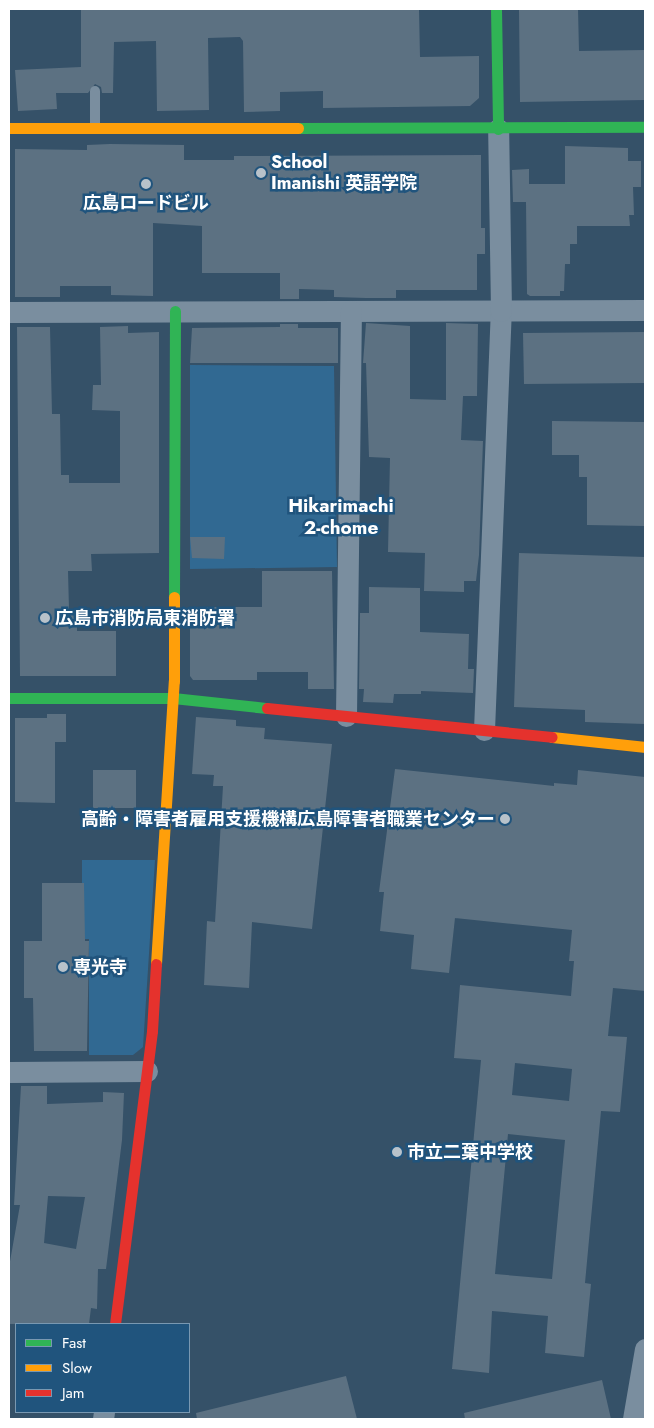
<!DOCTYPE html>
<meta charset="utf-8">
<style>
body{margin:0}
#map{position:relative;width:654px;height:1428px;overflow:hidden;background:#355168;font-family:Jost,"Noto Sans JP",sans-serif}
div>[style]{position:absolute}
.green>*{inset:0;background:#316992}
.building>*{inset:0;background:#5c7182}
.lane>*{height:10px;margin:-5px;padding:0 5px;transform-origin:5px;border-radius:5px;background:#7a8e9f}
.street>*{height:21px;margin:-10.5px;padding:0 10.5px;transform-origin:10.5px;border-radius:10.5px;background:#7a8e9f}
.fast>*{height:11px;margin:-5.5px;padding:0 5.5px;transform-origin:5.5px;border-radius:5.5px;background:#30b455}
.slow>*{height:11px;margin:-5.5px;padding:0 5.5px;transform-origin:5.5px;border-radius:5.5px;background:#ff9f0a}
.jam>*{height:11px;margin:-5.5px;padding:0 5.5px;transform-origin:5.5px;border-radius:5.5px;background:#e5322d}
.dots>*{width:14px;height:14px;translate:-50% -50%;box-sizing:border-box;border:2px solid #20547d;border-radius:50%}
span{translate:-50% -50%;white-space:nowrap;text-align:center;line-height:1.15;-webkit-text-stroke:5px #20547d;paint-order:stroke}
.poi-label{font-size:18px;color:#fff;font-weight:700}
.left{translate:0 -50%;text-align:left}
.right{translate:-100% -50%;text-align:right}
.neighbourhood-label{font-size:19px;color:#fff;font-weight:700}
.frame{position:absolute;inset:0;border:10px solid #fff;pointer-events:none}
.legend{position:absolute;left:15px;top:1323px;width:175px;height:90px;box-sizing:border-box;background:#20547d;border:1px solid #7998b1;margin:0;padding:6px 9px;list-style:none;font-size:15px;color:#fff}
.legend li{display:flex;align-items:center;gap:10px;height:25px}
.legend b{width:25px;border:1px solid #7998b1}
</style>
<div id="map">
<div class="green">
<div style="clip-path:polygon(190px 365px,334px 366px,337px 567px,190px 569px)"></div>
<div style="clip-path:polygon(82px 860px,155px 860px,143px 1047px,133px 1055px,89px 1055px,89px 939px,82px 939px)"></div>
</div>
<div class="building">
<div style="clip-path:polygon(81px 9px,419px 9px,420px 57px,479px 56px,479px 98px,470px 106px,323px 108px,323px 91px,280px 92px,280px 111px,244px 112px,243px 41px,240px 37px,208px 38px,209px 110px,157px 111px,156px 41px,114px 42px,113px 93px,102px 93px,101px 87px,95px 84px,88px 93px,56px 93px,57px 109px,18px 111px,15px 70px,81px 67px)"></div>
<div style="clip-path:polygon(519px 9px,578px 9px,579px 51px,645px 50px,645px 100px,520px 102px)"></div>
<div style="clip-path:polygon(110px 144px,184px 145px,184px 160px,234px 160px,234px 156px,481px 155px,481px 228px,485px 228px,485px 254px,477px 254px,477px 290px,396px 290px,396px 298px,366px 298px,334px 297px,334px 290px,299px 289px,299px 299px,280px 299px,280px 273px,202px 273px,202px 226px,153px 223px,153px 296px,111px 295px,111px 286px,60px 286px,60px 297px,15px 297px,15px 149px,87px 150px,87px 145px)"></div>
<div style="clip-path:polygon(565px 146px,628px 148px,628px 161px,641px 161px,641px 187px,633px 187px,634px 215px,629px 215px,630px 226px,577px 226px,577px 244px,570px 244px,570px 264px,565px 264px,564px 291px,560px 291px,560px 296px,530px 296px,527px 294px,526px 202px,513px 202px,512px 170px,529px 169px,529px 184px,565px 184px)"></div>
<div style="clip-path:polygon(366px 323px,410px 326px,410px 399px,446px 400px,446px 323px,478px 324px,477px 396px,463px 396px,461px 440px,483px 441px,479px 555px,476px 581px,464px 581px,464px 592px,424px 591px,425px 553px,388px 552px,390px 458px,369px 457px,366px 363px,363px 363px)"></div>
<div style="clip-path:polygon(280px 324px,298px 324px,298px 328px,338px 328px,338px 363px,190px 363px,192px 328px,280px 327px)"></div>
<div style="clip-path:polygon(128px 326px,128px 333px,159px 332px,159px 553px,91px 554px,92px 571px,68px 571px,69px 609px,77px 609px,77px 631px,116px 631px,116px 676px,20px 676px,17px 327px,50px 327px,52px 414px,60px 414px,61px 475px,69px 475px,69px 483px,120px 483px,120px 411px,92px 410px,93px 385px,101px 385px,100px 327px)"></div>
<div style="clip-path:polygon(645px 332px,645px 383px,524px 384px,523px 333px)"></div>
<div style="clip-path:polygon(552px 421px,645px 422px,645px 526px,587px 525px,587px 477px,579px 477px,579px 455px,552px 455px)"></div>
<div style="clip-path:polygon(190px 537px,225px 537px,224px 559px,192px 558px)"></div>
<div style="clip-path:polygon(519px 553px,645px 557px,645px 724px,585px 722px,585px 710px,514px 707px)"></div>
<div style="clip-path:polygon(262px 571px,332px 571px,334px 689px,308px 689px,308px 672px,257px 672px,257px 680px,193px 680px,190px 676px,190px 607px,262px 607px)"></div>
<div style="clip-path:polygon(369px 587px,420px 588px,420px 632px,469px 634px,468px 669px,474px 669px,473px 693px,421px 691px,421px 694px,394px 694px,393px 703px,363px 702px,364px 689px,359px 689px,360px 613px,369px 613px)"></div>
<div style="clip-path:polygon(47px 714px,66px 714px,66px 742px,55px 742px,55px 803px,15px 802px,15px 718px,47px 718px)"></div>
<div style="clip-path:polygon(196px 717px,236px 720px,236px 726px,265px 728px,264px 739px,332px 744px,312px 929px,252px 922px,249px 988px,204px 985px,207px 921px,215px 922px,223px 786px,213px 786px,214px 775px,192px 774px)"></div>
<div style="clip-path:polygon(evenodd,395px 769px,554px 786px,554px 783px,577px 785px,578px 770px,645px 777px,645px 991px,613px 988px,608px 1036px,627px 1037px,620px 1112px,601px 1111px,585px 1283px,591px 1284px,584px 1357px,545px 1353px,548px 1316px,492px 1311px,489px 1373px,452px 1369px,481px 1060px,454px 1058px,460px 985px,571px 996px,574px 961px,569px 961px,572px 930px,455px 918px,449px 973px,411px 969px,414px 935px,380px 931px,384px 892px,379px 892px,395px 769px,515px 1063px,572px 1069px,569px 1101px,512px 1095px,515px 1063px,395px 769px,508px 1134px,565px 1140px,552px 1279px,495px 1274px,508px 1134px)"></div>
<div style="clip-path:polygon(93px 770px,136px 770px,136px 808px,93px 808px)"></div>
<div style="clip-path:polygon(42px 883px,84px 883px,85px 941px,89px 941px,87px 1051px,34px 1051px,33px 998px,24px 998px,24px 941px,42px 941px)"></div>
<div style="clip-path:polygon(evenodd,21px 1086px,47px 1086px,47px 1104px,103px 1102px,103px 1092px,124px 1093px,122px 1140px,106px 1269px,98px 1269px,97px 1309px,91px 1308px,89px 1324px,9px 1324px,9px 1267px,20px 1205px,14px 1205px,21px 1086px,48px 1196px,85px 1197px,76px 1249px,44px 1243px,48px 1196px)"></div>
<div style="clip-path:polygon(346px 1376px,357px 1419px,197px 1419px,196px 1413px)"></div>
<div style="clip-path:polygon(602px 1380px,611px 1419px,465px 1419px,464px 1413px)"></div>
</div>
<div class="lane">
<div style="left:95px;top:128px;width:37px;rotate:-90deg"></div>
</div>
<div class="street">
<div style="left:9px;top:312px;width:636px;rotate:-0.18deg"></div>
<div style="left:346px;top:716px;width:405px;rotate:-89.3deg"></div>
<div style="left:484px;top:730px;width:419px;rotate:-87.7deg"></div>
<div style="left:501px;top:311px;width:182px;rotate:-90.9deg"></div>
<div style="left:9px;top:1072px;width:138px;rotate:-0.4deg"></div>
<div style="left:103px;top:1419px;width:7px;rotate:-82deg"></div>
<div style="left:633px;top:1419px;width:71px;rotate:-80.3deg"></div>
</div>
<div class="fast">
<div style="left:496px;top:9px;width:120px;rotate:89deg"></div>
<div style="left:298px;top:128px;width:347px;rotate:-0.2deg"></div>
<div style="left:174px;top:597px;width:286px;rotate:-89.8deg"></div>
<div style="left:9px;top:698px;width:164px"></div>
<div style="left:173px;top:698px;width:95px;rotate:6.1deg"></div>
</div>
<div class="slow">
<div style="left:9px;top:128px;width:289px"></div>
<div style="left:552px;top:737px;width:94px;rotate:6.1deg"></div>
<div style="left:156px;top:964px;width:284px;rotate:-86.4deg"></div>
<div style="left:174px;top:681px;width:84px;rotate:-90deg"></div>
</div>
<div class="jam">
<div style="left:267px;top:708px;width:286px;rotate:5.8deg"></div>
<div style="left:115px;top:1324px;width:295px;rotate:-82.8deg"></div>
<div style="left:152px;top:1031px;width:67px;rotate:-86.6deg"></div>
</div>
<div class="dots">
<div style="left:261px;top:173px;background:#b8c2ca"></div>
<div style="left:146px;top:184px;background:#b8c2ca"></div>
<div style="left:45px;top:618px;background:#b8c2ca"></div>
<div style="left:505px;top:819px;background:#b8c2ca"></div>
<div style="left:63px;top:967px;background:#b8c2ca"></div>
<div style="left:397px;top:1152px;background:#b8c2ca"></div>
</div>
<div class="poi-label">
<span class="left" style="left:271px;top:173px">School<br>Imanishi 英語学院</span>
<span style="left:146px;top:203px">広島ロードビル</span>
<span class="left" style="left:55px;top:618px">広島市消防局東消防署</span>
<span class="right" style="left:495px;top:819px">高齢・障害者雇用支援機構広島障害者職業センター</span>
<span class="left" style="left:73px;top:967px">専光寺</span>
<span class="left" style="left:407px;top:1152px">市立二葉中学校</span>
</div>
<div class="neighbourhood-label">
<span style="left:341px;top:517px">Hikarimachi<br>2-chome</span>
</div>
<div class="frame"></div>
<ul class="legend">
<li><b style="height:6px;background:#30b455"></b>Fast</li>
<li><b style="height:6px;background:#ff9f0a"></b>Slow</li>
<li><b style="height:6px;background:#e5322d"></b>Jam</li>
</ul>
</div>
